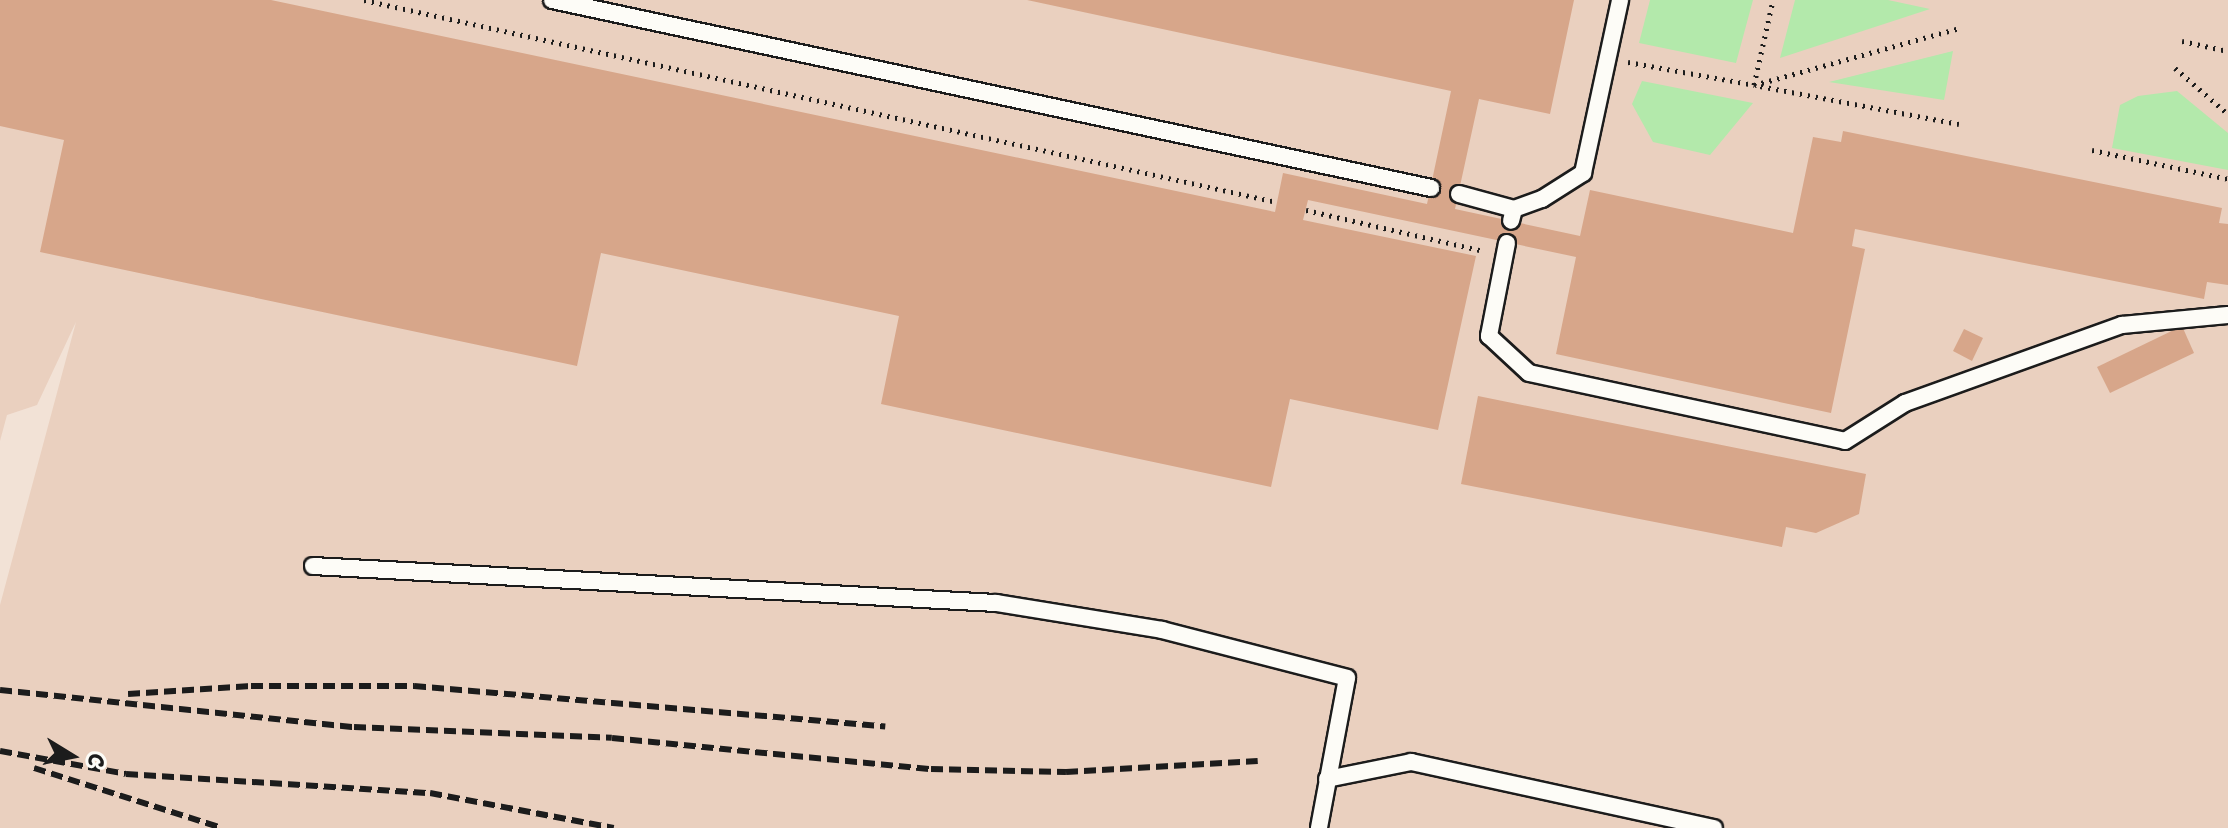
<!DOCTYPE html>
<meta charset="utf-8">
<style>
body{margin:0}
#map{position:relative;width:2228px;height:828px;overflow:hidden;background:#f2e2d6;font-family:"Shantell Sans",sans-serif}
div>[style]{position:absolute}
.built>*{inset:0;background:#ead0bf}
.green>*{inset:0;background:#b3e9ab}
.building>*{inset:0;background:#d7a68a}
.path>*{height:5px;margin-top:-2.5px;transform-origin:0;background:repeating-linear-gradient(90deg,#1c1c1c 0 2px,transparent 0 8px)}
.roads{filter:drop-shadow(2px 0 #1c1c1c) drop-shadow(-2px 0 #1c1c1c) drop-shadow(0 2px #1c1c1c) drop-shadow(0 -2px #1c1c1c)}
.service>*{height:16px;margin:-8px;padding:0 8px;transform-origin:8px;border-radius:8px;background:#fdfcf7}
.rail>*{height:6px;margin-top:-3px;transform-origin:0;background:repeating-linear-gradient(90deg,#1c1c1c 0 12px,transparent 0 18px)}
span{translate:-50% -50%;white-space:nowrap;text-align:center;line-height:1.15;-webkit-text-stroke:6px #fdfcf7;paint-order:stroke}
.north{position:absolute;left:32px;top:716px;width:80px;height:80px;-webkit-text-stroke:6px #fdfcf7;paint-order:stroke;rotate:100deg;font-size:22px;font-weight:700;line-height:32px;text-align:center;color:#1c1c1c}
.north::after{content:'';display:block;margin:auto;width:28px;height:36px;background:#1c1c1c;clip-path:polygon(50% 0,100% 100%,50% 72%,0 100%)}
</style>
<div id="map">
<div class="built">
<div style="clip-path:polygon(0 0,2228px 0,2228px 828px,0 828px,0 605px,76px 322px,37px 405px,7px 415px,0 441px)"></div>
</div>
<div class="green">
<div style="clip-path:polygon(1650px 0,1753px 0,1736px 63px,1639px 43px)"></div>
<div style="clip-path:polygon(1795px 0,1888px 0,1930px 9px,1780px 58px)"></div>
<div style="clip-path:polygon(1953px 51px,1944px 100px,1829px 82px)"></div>
<div style="clip-path:polygon(1642px 81px,1753px 103px,1710px 155px,1653px 142px,1632px 104px)"></div>
<div style="clip-path:polygon(2177px 91px,2228px 133px,2228px 170px,2112px 148px,2120px 105px,2138px 96px)"></div>
</div>
<div class="building">
<div style="clip-path:polygon(0 0,271px 0,1275px 212px,1283px 173px,1427px 204px,1451px 91px,1027px 0,1574px 0,1550px 114px,1479px 99px,1455px 209px,1580px 236px,1590px 190px,1793px 233px,1813px 137px,1841px 142px,1843px 131px,2222px 208px,2219px 223px,2228px 224px,2228px 285px,2207px 282px,2204px 299px,1855px 229px,1852px 246px,1865px 249px,1831px 413px,1556px 354px,1576px 257px,1308px 200px,1303px 220px,1476px 256px,1438px 430px,1290px 399px,1271px 487px,881px 404px,899px 316px,601px 253px,577px 366px,40px 252px,64px 140px,0 126px)"></div>
<div style="clip-path:polygon(2182px 326px,2194px 353px,2110px 393px,2097px 367px)"></div>
<div style="clip-path:polygon(1964px 329px,1983px 338px,1972px 361px,1953px 351px)"></div>
<div style="clip-path:polygon(1478px 396px,1866px 474px,1859px 514px,1816px 533px,1786px 527px,1782px 547px,1461px 484px)"></div>
</div>
<div class="path">
<div style="left:364px;top:0;width:935px;rotate:12.48deg"></div>
<div style="left:2182px;top:41px;width:47px;rotate:12.3deg"></div>
<div style="left:1628px;top:62px;width:128px;rotate:10.3deg"></div>
<div style="left:1754px;top:85px;width:87px;rotate:-77.4deg"></div>
<div style="left:2175px;top:68px;width:70px;rotate:41deg"></div>
<div style="left:1959px;top:124px;width:209px;rotate:-169.2deg"></div>
<div style="left:1754px;top:85px;width:214px;rotate:-15.5deg"></div>
<div style="left:2092px;top:150px;width:139px;rotate:12deg"></div>
<div style="left:1306px;top:210px;width:183px;rotate:13deg"></div>
</div>
<div class="roads">
<div class="service">
<div style="left:552px;top:0;width:899px;rotate:12.07deg"></div>
<div style="left:1459px;top:194px;width:57px;rotate:15.3deg"></div>
<div style="left:1514px;top:209px;width:12px;rotate:104deg"></div>
<div style="left:1514px;top:209px;width:30px;rotate:-20deg"></div>
<div style="left:1542px;top:199px;width:49px;rotate:-32.4deg"></div>
<div style="left:1583px;top:173px;width:177px;rotate:-77.9deg"></div>
<div style="left:1507px;top:243px;width:95px;rotate:101deg"></div>
<div style="left:1489px;top:336px;width:54px;rotate:42.8deg"></div>
<div style="left:1529px;top:373px;width:323px;rotate:12.1deg"></div>
<div style="left:1845px;top:441px;width:71px;rotate:-32.3deg"></div>
<div style="left:1905px;top:403px;width:231px;rotate:-19.8deg"></div>
<div style="left:2122px;top:325px;width:106px;rotate:-5.4deg"></div>
<div style="left:313px;top:566px;width:684px;rotate:3.1deg"></div>
<div style="left:996px;top:603px;width:168px;rotate:9.2deg"></div>
<div style="left:1162px;top:630px;width:191px;rotate:14.5deg"></div>
<div style="left:1347px;top:678px;width:153px;rotate:100.6deg"></div>
<div style="left:1327px;top:779px;width:86px;rotate:-11.4deg"></div>
<div style="left:1411px;top:762px;width:310px;rotate:12.3deg"></div>
</div>
</div>
<div class="rail">
<div style="left:0;top:690px;width:356px;rotate:6deg"></div>
<div style="left:354px;top:727px;width:258px;rotate:2.4deg"></div>
<div style="left:612px;top:738px;width:321px;rotate:5.6deg"></div>
<div style="left:931px;top:769px;width:135px;rotate:1.3deg"></div>
<div style="left:1066px;top:772px;width:192px;rotate:-3.3deg"></div>
<div style="left:128px;top:694px;width:123px;rotate:-3.7deg"></div>
<div style="left:251px;top:686px;width:163px"></div>
<div style="left:414px;top:686px;width:473px;rotate:4.9deg"></div>
<div style="left:0;top:751px;width:128px;rotate:10.3deg"></div>
<div style="left:126px;top:774px;width:305px;rotate:3.6deg"></div>
<div style="left:430px;top:793px;width:187px;rotate:10.8deg"></div>
<div style="left:34px;top:768px;width:197px;rotate:17.7deg"></div>
</div>
<div class="north">С</div>
</div>
